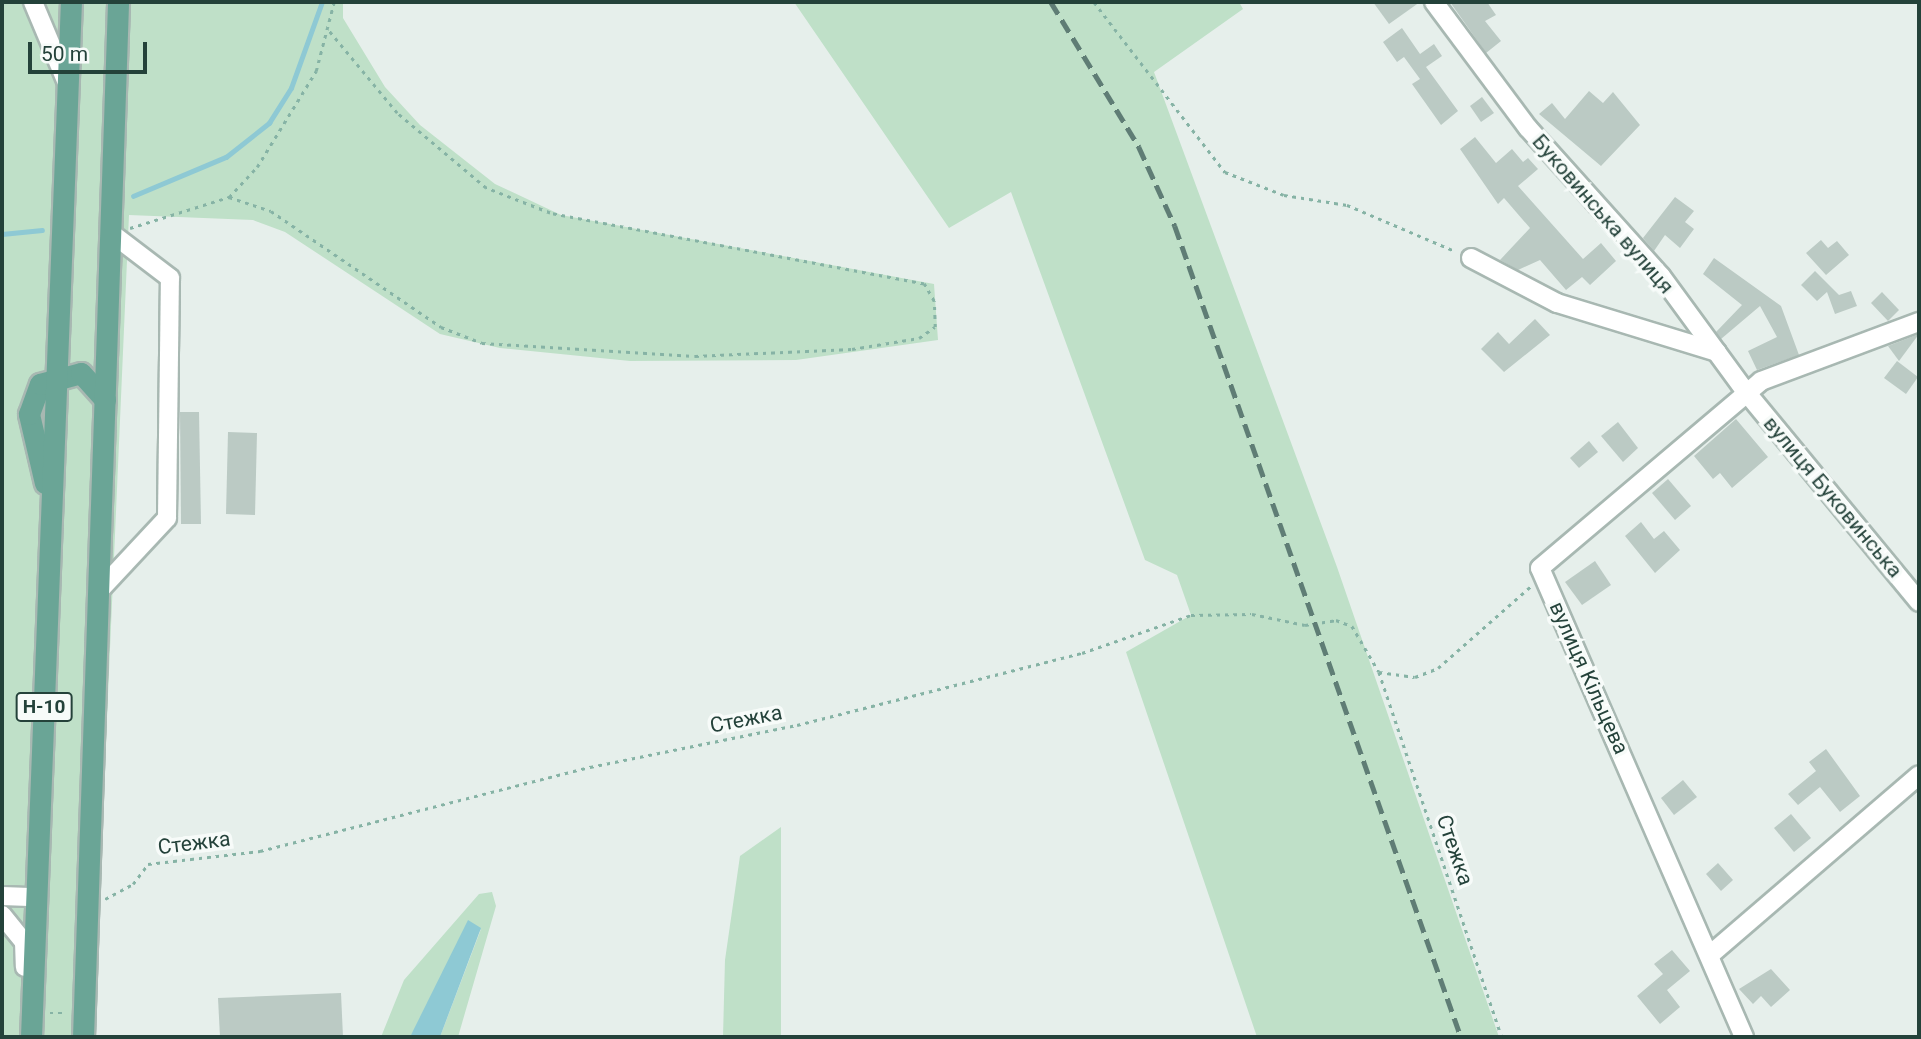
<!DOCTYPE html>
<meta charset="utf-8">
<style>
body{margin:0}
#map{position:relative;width:1921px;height:1039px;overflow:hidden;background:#e6efeb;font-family:Roboto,sans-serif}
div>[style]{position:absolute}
.green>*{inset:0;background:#bfe0c8}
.water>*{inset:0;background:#8ec9d4}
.stream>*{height:4.5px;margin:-2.25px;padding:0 2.25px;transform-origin:2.25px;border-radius:2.25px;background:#8ec9d4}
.building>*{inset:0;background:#bbcac4}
.path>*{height:2.5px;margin-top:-1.25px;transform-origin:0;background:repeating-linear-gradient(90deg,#86b3a5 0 3.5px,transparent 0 8.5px)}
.roads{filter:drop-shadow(2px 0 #a8b8b2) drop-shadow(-2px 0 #a8b8b2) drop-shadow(0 2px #a8b8b2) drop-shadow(0 -2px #a8b8b2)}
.minor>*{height:18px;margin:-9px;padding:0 9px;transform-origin:9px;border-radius:9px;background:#fff}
.major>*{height:21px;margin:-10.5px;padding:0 10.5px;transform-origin:10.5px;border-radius:10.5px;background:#6aa596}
.rail>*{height:4.5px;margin-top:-2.25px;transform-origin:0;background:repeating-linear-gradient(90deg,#5f7d75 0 14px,transparent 0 21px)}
span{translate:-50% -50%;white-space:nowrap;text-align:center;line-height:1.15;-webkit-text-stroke:7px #f7fbf9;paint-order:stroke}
.shield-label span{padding:2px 5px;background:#f7fbf9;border:2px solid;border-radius:5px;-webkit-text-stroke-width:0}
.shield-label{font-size:19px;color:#24423a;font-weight:700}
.street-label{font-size:21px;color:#24423a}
.frame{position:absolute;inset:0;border:4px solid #24423a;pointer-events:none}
.scale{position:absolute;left:28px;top:42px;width:119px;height:32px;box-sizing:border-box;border:4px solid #24423a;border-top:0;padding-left:9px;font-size:21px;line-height:24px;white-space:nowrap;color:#24423a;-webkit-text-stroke:5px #f7fbf9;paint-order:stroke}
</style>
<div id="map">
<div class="green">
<div style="clip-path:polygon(2px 2px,343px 2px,343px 18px,385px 87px,420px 125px,495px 184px,561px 215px,934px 284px,938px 340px,796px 360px,630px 361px,500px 348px,440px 334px,285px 232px,253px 220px,129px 215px,93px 1037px,2px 1037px)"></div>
<div style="clip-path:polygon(794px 2px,1239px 2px,1243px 9px,1154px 72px,1337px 567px,1499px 1037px,1257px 1037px,1126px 652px,1191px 615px,1177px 575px,1145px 560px,1011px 192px,949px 228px)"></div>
<div style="clip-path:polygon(781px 827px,781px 1037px,723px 1037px,725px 960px,740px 856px)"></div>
<div style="clip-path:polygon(492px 892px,496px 906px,458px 1037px,440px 1037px,481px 929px,410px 1037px,381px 1037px,404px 980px,479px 894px)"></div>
</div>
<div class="water">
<div style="clip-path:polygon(468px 920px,481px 928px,440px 1037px,410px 1037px)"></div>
</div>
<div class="stream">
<div style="left:133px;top:196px;width:101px;rotate:-22.8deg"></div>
<div style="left:226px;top:157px;width:55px;rotate:-38.3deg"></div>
<div style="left:269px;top:123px;width:41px;rotate:-57.8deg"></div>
<div style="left:291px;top:88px;width:91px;rotate:-70.2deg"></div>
<div style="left:2px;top:234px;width:40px;rotate:-5.7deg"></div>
</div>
<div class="building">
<div style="clip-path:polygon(1373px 2px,1420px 2px,1389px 24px)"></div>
<div style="clip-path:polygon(1450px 2px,1487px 2px,1496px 15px,1485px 21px,1501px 41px,1486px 53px)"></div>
<div style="clip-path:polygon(1402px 28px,1420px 54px,1434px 44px,1442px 56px,1426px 67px,1458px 111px,1441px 125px,1412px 84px,1420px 79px,1404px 57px,1397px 62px,1383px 42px)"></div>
<div style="clip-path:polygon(1589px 91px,1603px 103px,1613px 92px,1640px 125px,1601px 166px,1539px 114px,1552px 103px,1565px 119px)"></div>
<div style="clip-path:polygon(1482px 97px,1494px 113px,1481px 122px,1470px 106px)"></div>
<div style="clip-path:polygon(1475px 137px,1496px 163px,1512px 149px,1523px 162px,1528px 158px,1538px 169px,1518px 186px,1583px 259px,1601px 243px,1616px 261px,1590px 285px,1582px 277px,1566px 290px,1540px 260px,1518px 270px,1500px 260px,1530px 228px,1504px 198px,1498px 204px,1460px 149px)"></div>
<div style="clip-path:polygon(1675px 197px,1694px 211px,1685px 222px,1694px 229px,1680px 248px,1665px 235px,1654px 251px,1643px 238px)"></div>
<div style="clip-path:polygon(1821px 240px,1828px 248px,1837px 241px,1849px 255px,1826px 275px,1806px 253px)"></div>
<div style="clip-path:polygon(1714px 258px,1781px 306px,1799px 355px,1757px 370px,1748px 351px,1777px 337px,1760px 306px,1721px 339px,1716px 332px,1742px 305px,1703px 274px)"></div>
<div style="clip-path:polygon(1815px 271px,1839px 295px,1851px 291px,1857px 306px,1835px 314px,1827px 292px,1817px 301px,1801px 285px)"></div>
<div style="clip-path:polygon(1882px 292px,1899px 310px,1888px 321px,1871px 303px)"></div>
<div style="clip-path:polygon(1535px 319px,1550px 335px,1504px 372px,1481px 349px,1498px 332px,1509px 344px)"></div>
<div style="clip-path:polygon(1919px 334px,1899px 361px,1888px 346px)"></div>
<div style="clip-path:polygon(1897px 361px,1918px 377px,1906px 394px,1884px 378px)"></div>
<div style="clip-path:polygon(180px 412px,199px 412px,201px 524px,181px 524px)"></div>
<div style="clip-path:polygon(1736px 419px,1768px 457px,1732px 488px,1720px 473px,1713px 479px,1694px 456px)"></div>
<div style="clip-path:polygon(1618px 422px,1638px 448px,1623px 462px,1601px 436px)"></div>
<div style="clip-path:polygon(228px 432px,257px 433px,255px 515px,226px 514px)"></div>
<div style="clip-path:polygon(1589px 441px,1598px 452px,1579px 468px,1570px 458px)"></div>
<div style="clip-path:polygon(1668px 479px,1691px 506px,1675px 520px,1652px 493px)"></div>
<div style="clip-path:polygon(1641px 522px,1654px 539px,1664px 531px,1680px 550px,1655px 573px,1625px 536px)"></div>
<div style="clip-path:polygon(1595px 561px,1611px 585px,1582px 605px,1565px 582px)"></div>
<div style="clip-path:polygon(1826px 749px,1860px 796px,1840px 812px,1820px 787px,1798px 805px,1788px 794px,1816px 771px,1809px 762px)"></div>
<div style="clip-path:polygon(1683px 780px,1697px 797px,1674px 815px,1661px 798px)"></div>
<div style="clip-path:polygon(1791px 814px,1811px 838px,1794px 852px,1774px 828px)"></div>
<div style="clip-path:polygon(1718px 863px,1733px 880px,1721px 891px,1706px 874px)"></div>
<div style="clip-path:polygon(1672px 950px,1690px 971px,1667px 990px,1680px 1007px,1660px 1024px,1637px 996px,1663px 974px,1654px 964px)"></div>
<div style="clip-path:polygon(1771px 969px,1790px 990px,1771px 1007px,1761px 996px,1753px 1004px,1739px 989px)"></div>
<div style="clip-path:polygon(341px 993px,343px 1037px,220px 1037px,218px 998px)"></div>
</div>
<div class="path">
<div style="left:1094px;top:2px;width:215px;rotate:52.4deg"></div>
<div style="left:1225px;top:172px;width:63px;rotate:21.3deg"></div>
<div style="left:1284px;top:195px;width:64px;rotate:9deg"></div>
<div style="left:1347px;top:205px;width:117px;rotate:23.1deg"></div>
<div style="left:229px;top:197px;width:44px;rotate:18.4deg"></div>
<div style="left:271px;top:211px;width:206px;rotate:34.3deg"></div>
<div style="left:441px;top:327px;width:44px;rotate:21.3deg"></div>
<div style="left:482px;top:343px;width:213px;rotate:3.5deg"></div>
<div style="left:695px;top:356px;width:157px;rotate:-2.6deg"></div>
<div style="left:852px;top:349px;width:68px;rotate:-9.3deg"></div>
<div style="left:919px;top:338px;width:19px;rotate:-35deg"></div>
<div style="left:935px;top:327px;width:26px;rotate:-92deg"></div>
<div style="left:934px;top:301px;width:20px;rotate:-120deg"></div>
<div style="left:924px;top:284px;width:381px;rotate:-169.3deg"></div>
<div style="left:550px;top:213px;width:69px;rotate:-158.7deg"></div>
<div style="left:486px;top:188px;width:116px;rotate:-139.9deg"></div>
<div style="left:397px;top:113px;width:108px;rotate:-129.7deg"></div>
<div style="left:130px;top:228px;width:104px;rotate:-17.4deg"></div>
<div style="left:229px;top:197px;width:41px;rotate:-47deg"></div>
<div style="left:257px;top:167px;width:113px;rotate:-58.4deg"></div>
<div style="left:316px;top:71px;width:71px;rotate:-75.4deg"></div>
<div style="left:1252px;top:614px;width:54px;rotate:11.7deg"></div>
<div style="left:1305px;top:625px;width:31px;rotate:-9deg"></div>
<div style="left:1336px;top:620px;width:17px;rotate:21deg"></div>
<div style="left:1352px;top:626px;width:53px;rotate:59.6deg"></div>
<div style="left:1379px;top:672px;width:36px;rotate:8deg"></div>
<div style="left:1415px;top:677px;width:25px;rotate:-21deg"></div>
<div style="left:1438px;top:668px;width:123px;rotate:-41.4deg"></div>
<div style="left:1379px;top:672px;width:385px;rotate:71.4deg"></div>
<div style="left:105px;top:899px;width:32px;rotate:-28deg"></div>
<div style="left:133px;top:884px;width:25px;rotate:-53deg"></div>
<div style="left:148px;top:864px;width:113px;rotate:-6.6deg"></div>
<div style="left:260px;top:851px;width:341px;rotate:-14.3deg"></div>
<div style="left:590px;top:767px;width:211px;rotate:-11.5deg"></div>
<div style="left:797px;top:725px;width:294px;rotate:-14.2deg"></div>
<div style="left:1082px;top:653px;width:115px;rotate:-19.2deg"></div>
<div style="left:1191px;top:615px;width:60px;rotate:-1deg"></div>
<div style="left:50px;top:1013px;width:14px"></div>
</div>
<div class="roads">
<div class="minor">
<div style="left:33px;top:2px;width:88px;rotate:67.2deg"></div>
<div style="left:1434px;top:2px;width:157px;rotate:53.3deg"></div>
<div style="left:1528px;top:128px;width:199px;rotate:48.1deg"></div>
<div style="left:1661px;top:276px;width:144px;rotate:53.8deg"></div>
<div style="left:1746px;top:392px;width:272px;rotate:50.5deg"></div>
<div style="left:1471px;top:258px;width:97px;rotate:27.6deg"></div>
<div style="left:1557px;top:303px;width:167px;rotate:17deg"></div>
<div style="left:98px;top:592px;width:101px;rotate:-47deg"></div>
<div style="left:167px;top:518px;width:240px;rotate:-89.3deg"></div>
<div style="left:170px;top:278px;width:74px;rotate:-142.7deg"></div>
<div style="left:2px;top:896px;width:34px;rotate:2deg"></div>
<div style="left:2px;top:915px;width:35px;rotate:51deg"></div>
<div style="left:24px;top:942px;width:25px;rotate:88deg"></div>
<div style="left:1711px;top:954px;width:274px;rotate:-40.7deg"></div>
<div style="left:1744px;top:1037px;width:511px;rotate:-113.51deg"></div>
<div style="left:1540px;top:568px;width:289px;rotate:-40.2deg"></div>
<div style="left:1761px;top:381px;width:169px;rotate:-20.5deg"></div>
</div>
<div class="major">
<div style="left:45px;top:483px;width:71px;rotate:-103.1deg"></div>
<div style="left:29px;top:414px;width:32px;rotate:-70deg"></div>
<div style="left:40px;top:384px;width:42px;rotate:-15deg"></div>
<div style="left:81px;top:373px;width:36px;rotate:48deg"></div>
<div style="left:31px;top:1037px;width:1036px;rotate:-87.79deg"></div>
<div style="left:83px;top:1037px;width:1036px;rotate:-88.06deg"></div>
</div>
</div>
<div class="rail">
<div style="left:1051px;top:2px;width:170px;rotate:58.7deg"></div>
<div style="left:1139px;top:147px;width:87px;rotate:65.5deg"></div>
<div style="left:1175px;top:226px;width:860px;rotate:70.57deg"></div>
</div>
<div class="shield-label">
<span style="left:44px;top:707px">Н-10</span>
</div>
<div class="street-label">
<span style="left:1603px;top:214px;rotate:49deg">Буковинська вулиця</span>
<span style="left:1833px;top:497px;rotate:50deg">вулиця Буковинська</span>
<span style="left:1589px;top:678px;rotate:66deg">вулиця Кільцева</span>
<span style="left:746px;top:719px;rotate:-11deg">Стежка</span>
<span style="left:194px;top:843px;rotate:-7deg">Стежка</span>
<span style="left:1455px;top:850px;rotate:71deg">Стежка</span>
</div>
<div class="frame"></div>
<div class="scale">50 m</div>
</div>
